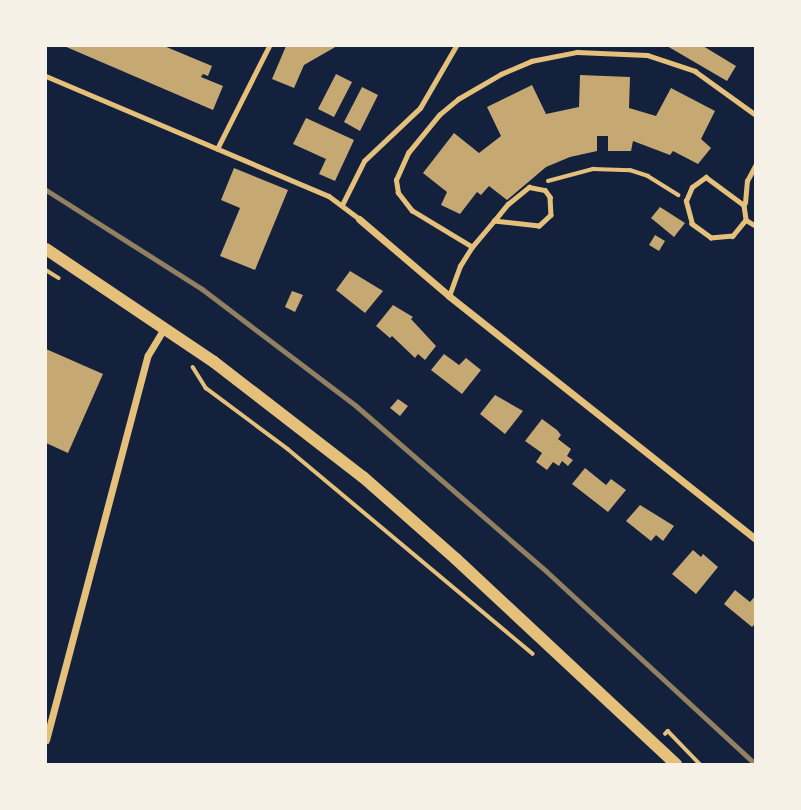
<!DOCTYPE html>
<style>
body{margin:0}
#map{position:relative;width:801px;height:810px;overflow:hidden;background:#14213d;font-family:"Fira Sans Condensed",sans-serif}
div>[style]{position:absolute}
.building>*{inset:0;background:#c6a872}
.path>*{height:3.5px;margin:-1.75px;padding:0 1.75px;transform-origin:1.75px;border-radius:1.75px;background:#e5c07b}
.service>*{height:4.5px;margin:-2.25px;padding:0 2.25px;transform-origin:2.25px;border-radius:2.25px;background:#e5c07b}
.minor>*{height:7px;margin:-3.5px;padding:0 3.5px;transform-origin:3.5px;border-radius:3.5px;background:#e5c07b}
.secondary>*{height:12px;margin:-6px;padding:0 6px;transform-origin:6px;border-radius:6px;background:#e5c07b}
.rail>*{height:5px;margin:-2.5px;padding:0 2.5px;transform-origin:2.5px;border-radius:2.5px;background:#918062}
span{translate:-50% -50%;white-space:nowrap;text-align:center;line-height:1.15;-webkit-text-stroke:5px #f6f1e7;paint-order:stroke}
.frame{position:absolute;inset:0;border:47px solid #f6f1e7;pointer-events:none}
</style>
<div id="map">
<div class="building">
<div style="clip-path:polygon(64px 46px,164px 46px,212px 66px,208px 76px,203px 74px,201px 77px,223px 86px,213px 110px)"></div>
<div style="clip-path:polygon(286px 46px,337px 46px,304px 65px,294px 88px,272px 79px)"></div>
<div style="clip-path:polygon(667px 46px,703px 46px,736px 66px,727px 81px)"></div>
<div style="clip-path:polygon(336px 74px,352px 82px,334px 117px,318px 109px)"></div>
<div style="clip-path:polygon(580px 75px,630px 77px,629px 108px,656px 116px,671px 88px,715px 111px,701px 139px,711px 148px,698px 164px,673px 151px,670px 155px,633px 141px,631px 151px,608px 151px,608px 136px,597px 136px,597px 151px,570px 157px,546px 167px,507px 200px,489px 186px,481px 195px,477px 192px,460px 214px,441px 205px,447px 192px,423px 173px,454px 133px,479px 153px,501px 136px,487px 107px,532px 85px,546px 114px,579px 107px)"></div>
<div style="clip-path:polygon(362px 87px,378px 95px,360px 131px,344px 122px)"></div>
<div style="clip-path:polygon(306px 118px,354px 140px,335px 181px,319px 174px,326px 159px,293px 144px)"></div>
<div style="clip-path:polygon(234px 168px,288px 190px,255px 270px,220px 256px,240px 208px,221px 200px)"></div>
<div style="clip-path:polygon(660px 207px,685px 223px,674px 237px,651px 218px)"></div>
<div style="clip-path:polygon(655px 235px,665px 241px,659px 251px,649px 245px)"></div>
<div style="clip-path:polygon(350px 271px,383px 291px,365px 313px,336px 290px)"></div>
<div style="clip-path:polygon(292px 291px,303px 295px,295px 312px,285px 307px)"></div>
<div style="clip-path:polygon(393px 305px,413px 317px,411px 319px,436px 346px,425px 360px,418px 354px,415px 358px,392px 336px,390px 338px,376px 326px)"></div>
<div style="clip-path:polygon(46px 349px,103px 374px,68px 453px,46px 443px)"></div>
<div style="clip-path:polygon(444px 354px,459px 365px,466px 358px,481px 370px,462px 394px,431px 370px)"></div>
<div style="clip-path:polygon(495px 395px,523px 411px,505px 434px,480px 414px)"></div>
<div style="clip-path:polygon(398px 399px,408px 406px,400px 416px,390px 408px)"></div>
<div style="clip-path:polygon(542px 419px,557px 430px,561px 435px,558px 439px,571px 449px,567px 456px,573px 460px,568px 466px,562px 461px,559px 466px,553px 462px,547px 470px,536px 462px,542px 453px,525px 441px)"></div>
<div style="clip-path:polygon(585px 468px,606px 485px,611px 479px,626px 490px,608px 512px,572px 484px)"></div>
<div style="clip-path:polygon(640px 505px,674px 526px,663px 541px,656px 535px,651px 541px,626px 521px)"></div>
<div style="clip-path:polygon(693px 550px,701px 557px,703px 554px,718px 567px,696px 594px,672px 574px)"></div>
<div style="clip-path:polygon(735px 590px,750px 602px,756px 595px,756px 623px,752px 627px,724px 604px)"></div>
</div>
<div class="path">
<div style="left:548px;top:181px;width:47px;rotate:-14.9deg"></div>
<div style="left:593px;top:169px;width:37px;rotate:2deg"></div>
<div style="left:630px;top:170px;width:19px;rotate:18deg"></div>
<div style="left:648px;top:176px;width:36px;rotate:32deg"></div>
<div style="left:46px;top:270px;width:15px;rotate:32deg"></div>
<div style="left:193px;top:367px;width:25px;rotate:58deg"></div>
<div style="left:206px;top:388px;width:102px;rotate:36.6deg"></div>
<div style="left:288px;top:449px;width:319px;rotate:39.9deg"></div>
<div style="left:665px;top:734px;width:4px;rotate:-45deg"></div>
<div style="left:668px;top:731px;width:46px;rotate:45.9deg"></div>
</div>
<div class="service">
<div style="left:46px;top:76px;width:307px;rotate:23deg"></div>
<div style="left:329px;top:196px;width:38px;rotate:37deg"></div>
<div style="left:217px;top:149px;width:115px;rotate:-63.2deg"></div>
<div style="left:706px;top:177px;width:47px;rotate:36.4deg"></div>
<div style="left:744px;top:205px;width:15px;rotate:82deg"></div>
<div style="left:746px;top:220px;width:21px;rotate:129deg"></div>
<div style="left:733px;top:236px;width:22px;rotate:175deg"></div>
<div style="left:711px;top:238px;width:24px;rotate:-144deg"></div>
<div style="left:692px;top:224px;width:24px;rotate:-105deg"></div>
<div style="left:686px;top:201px;width:15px;rotate:-67deg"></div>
<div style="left:692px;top:187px;width:17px;rotate:-36deg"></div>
<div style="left:745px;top:203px;width:22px;rotate:-85deg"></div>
<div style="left:747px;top:181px;width:19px;rotate:-62deg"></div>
<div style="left:342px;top:205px;width:49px;rotate:-63.4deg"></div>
<div style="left:364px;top:161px;width:77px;rotate:-43.4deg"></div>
<div style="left:420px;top:108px;width:72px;rotate:-59.9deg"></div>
<div style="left:746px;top:220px;width:12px;rotate:31deg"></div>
<div style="left:472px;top:247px;width:70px;rotate:-149deg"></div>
<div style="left:412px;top:211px;width:23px;rotate:-128deg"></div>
<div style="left:398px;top:193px;width:13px;rotate:-99deg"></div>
<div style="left:396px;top:180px;width:30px;rotate:-66deg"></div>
<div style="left:408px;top:153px;width:49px;rotate:-50.8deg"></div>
<div style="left:439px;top:115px;width:25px;rotate:-40deg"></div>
<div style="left:458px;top:99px;width:50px;rotate:-30.2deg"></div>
<div style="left:501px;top:74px;width:33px;rotate:-23deg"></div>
<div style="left:531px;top:61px;width:47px;rotate:-11.1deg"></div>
<div style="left:577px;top:52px;width:70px;rotate:2.5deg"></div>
<div style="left:647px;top:55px;width:51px;rotate:18.4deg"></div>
<div style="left:695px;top:71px;width:75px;rotate:35.8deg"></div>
<div style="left:449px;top:296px;width:32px;rotate:-70deg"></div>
<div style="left:460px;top:266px;width:22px;rotate:-58deg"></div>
<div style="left:472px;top:247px;width:34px;rotate:-50deg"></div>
<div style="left:494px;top:221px;width:22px;rotate:-51deg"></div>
<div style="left:508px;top:204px;width:27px;rotate:-39deg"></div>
<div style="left:529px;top:187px;width:16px;rotate:11deg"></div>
<div style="left:545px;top:190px;width:9px;rotate:54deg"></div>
<div style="left:550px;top:197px;width:18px;rotate:87deg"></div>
<div style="left:551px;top:215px;width:16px;rotate:137deg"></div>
<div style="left:539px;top:226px;width:45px;rotate:-173.7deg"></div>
</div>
<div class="minor">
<div style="left:359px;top:219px;width:118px;rotate:40.5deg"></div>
<div style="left:449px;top:296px;width:392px;rotate:38.4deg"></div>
<div style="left:46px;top:740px;width:398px;rotate:-75.2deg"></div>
<div style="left:148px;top:355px;width:31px;rotate:-59deg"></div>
</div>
<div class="secondary">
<div style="left:46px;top:249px;width:202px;rotate:33.9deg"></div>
<div style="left:214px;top:362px;width:188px;rotate:37.7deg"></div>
<div style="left:363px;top:477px;width:124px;rotate:41.4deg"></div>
<div style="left:456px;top:559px;width:301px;rotate:43deg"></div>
</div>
<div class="rail">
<div style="left:46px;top:190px;width:185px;rotate:32.4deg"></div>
<div style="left:202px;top:289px;width:192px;rotate:37.2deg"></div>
<div style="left:355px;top:405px;width:253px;rotate:41deg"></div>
<div style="left:546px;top:571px;width:284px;rotate:42.7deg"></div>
</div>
<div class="frame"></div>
</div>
